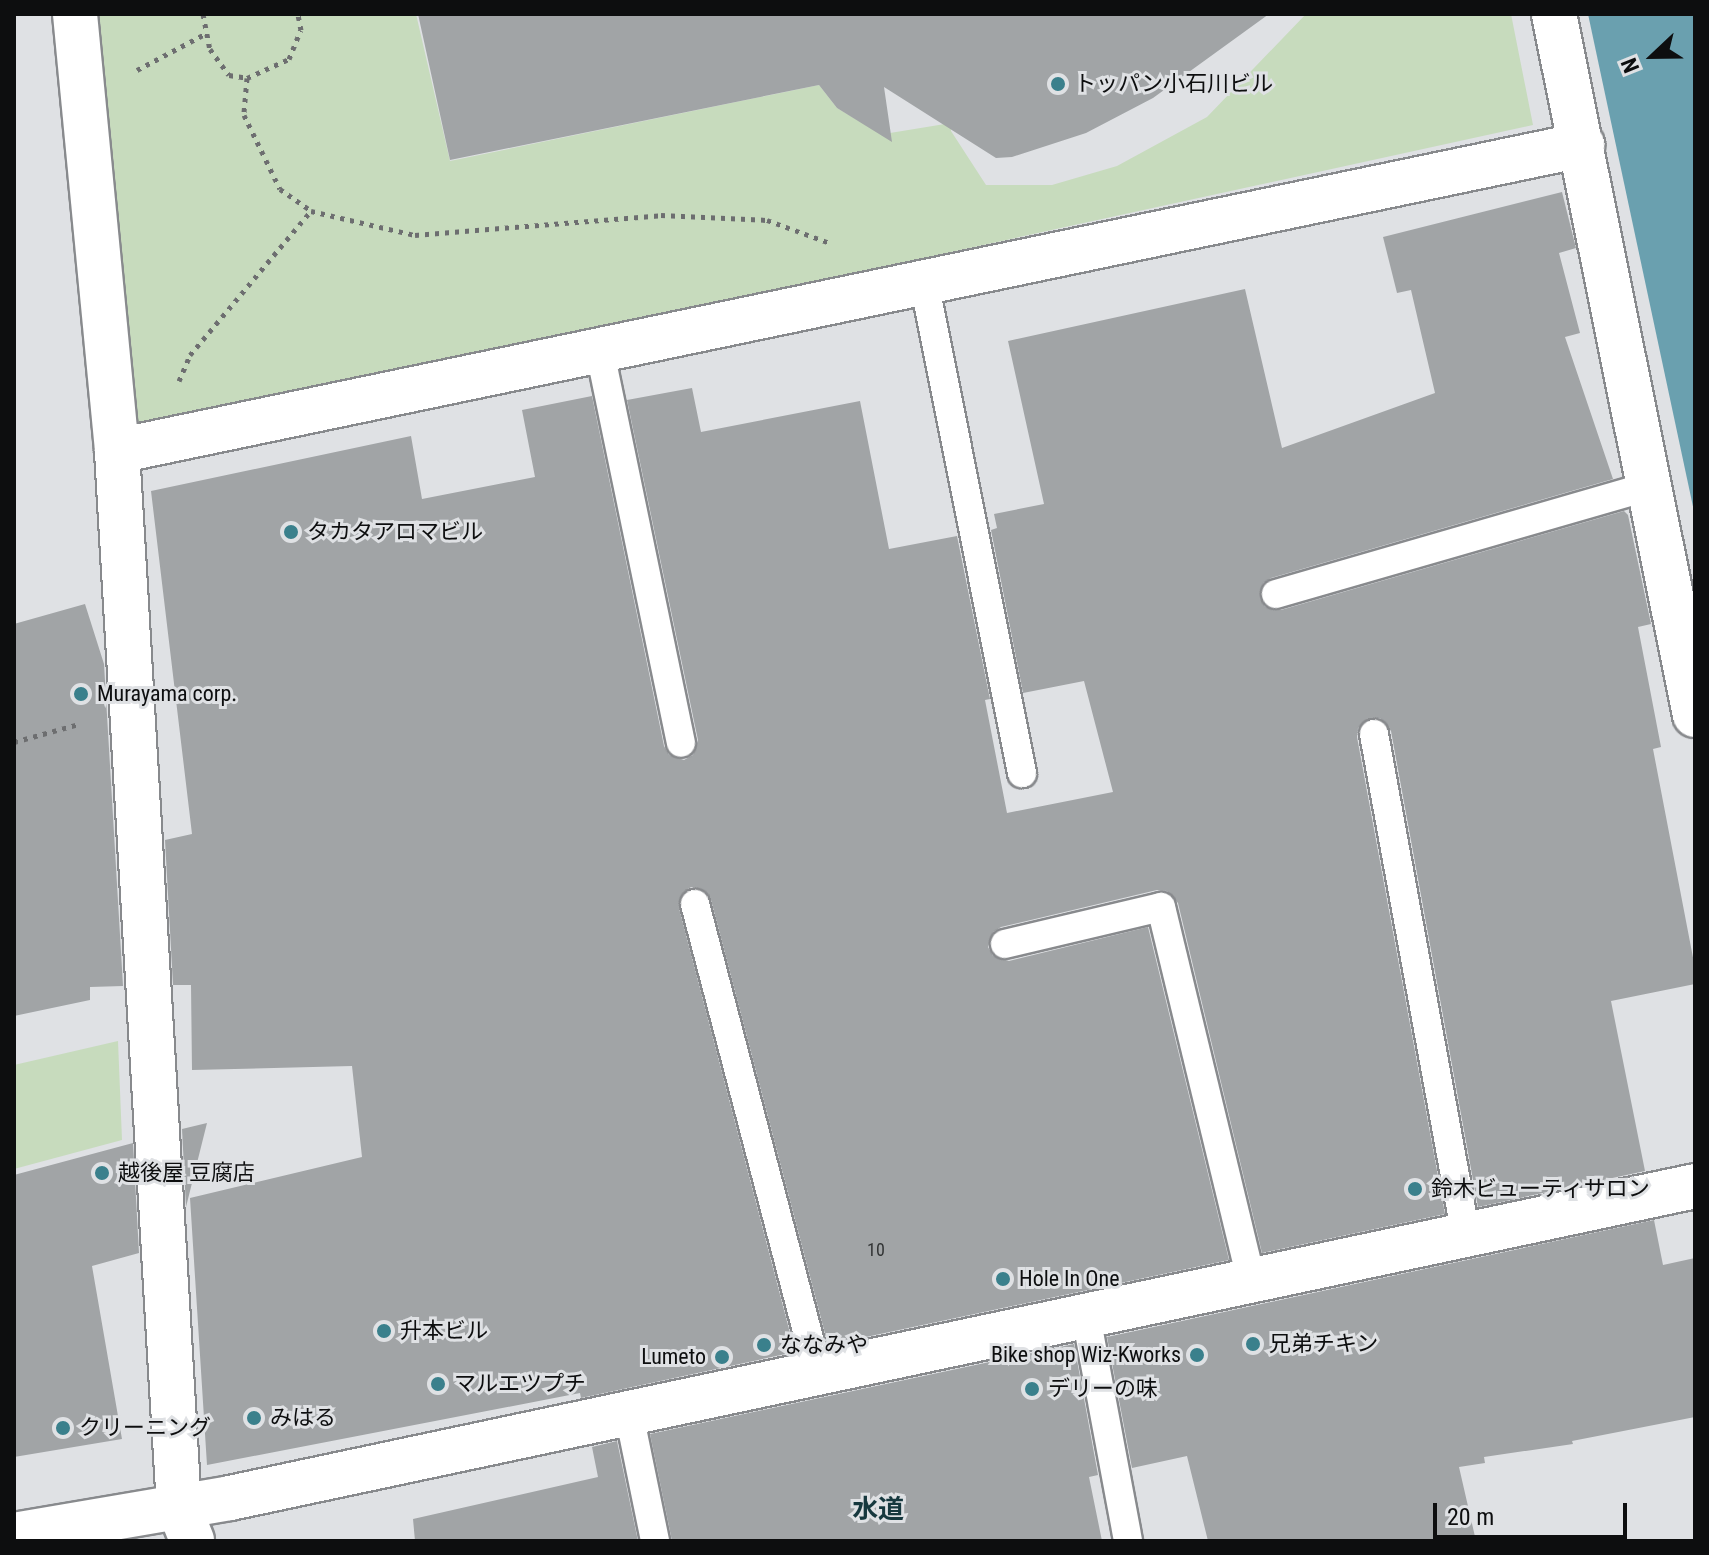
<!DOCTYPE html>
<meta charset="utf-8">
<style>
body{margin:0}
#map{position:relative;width:1709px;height:1555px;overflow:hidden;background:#dfe1e4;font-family:"Roboto Condensed","Noto Sans JP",sans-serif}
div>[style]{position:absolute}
.green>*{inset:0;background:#c7dbbd}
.water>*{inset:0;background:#6aa0af}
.building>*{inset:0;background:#a1a4a6}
.path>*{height:5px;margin-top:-2.5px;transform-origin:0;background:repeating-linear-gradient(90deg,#6d6e70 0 4px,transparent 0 10px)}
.roads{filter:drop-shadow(2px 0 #888a8d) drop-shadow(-2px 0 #888a8d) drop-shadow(0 2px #888a8d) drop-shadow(0 -2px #888a8d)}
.lane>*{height:28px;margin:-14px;padding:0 14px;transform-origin:14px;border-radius:14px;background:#fff}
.street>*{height:44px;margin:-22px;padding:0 22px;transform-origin:22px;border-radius:22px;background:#fff}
.dots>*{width:22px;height:22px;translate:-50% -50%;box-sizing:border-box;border:4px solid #dfe1e4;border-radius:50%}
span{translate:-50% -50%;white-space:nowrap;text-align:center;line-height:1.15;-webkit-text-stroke:6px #dfe1e4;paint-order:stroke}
.number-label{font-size:18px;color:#323435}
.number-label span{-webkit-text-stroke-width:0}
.poi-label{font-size:22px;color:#0d0e0f}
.left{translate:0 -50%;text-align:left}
.right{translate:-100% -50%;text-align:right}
.quarter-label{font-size:26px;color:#16383e;font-weight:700}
.frame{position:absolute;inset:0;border:16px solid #0d0e0f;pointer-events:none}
.north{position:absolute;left:1613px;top:16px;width:80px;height:80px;-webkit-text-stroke:6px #dfe1e4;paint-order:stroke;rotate:248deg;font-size:22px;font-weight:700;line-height:32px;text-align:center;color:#0d0e0f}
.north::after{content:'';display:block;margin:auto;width:28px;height:36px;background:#0d0e0f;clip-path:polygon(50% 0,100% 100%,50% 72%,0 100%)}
.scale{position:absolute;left:1433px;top:1503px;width:194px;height:36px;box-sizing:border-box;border:4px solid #0d0e0f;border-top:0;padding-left:10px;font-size:24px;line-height:28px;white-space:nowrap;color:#0d0e0f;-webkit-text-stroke:6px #dfe1e4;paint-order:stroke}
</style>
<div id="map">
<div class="green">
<div style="clip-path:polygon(92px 14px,416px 14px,450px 161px,819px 85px,837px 108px,864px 124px,890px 133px,951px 123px,951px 131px,986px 185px,1052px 185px,1117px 166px,1207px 117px,1306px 14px,1511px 14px,1533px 125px,131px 431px)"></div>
<div style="clip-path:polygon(118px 1041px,122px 1140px,14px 1169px,14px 1065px)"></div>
</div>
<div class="water">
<div style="clip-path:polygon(1588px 14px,1695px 14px,1695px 516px)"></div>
</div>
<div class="building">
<div style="clip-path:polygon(418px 14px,1269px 14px,1153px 98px,1086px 133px,1012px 157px,996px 158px,884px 87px,892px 142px,837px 108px,819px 85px,450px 160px)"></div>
<div style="clip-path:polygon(1562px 192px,1576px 248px,1559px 253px,1580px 333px,1565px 337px,1613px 479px,1271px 578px,1263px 583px,1260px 598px,1265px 607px,1281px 610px,1624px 511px,1628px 515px,1651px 624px,1638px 627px,1661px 747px,1653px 749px,1695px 968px,1695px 984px,1611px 1001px,1645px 1171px,1478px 1207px,1391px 731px,1380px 718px,1370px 718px,1358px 728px,1357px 737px,1445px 1214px,1262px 1253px,1178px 903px,1167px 891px,1157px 890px,1001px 927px,993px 932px,988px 947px,993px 956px,1009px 961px,1148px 927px,1229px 1260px,828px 1345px,711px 900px,706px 892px,691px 887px,683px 893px,679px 908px,795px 1352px,581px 1398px,580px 1393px,207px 1465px,190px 1198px,362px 1157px,352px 1066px,192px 1070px,191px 985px,173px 985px,165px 840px,192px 834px,151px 491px,411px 436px,422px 499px,535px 477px,522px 410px,592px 396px,664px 746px,669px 755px,684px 760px,693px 755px,698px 740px,627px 400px,692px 388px,701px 432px,860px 401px,889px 549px,957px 536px,990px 699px,985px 700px,1007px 813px,1113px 792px,1084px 681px,1023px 693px,991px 530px,997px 528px,994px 514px,1044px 504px,1008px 341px,1245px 289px,1282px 448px,1435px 393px,1411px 290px,1397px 293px,1383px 237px)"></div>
<div style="clip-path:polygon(85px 604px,104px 664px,123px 986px,90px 987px,90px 1000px,14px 1016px,14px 624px)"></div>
<div style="clip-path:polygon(207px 1123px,186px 1207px,182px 1129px)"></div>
<div style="clip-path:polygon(133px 1143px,139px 1253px,92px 1266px,122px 1439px,14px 1457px,14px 1175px)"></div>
<div style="clip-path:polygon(1654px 1220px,1663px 1265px,1695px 1258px,1695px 1417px,1572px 1441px,1573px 1444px,1484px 1457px,1485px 1463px,1459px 1467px,1476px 1541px,1208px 1541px,1187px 1456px,1132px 1468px,1107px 1337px)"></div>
<div style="clip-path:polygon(1074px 1344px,1098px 1475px,1089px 1477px,1102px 1541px,672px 1541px,650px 1434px)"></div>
<div style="clip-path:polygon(617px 1441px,638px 1541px,415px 1541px,413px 1519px,598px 1477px,592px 1447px)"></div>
</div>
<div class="path">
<div style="left:203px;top:14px;width:36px;rotate:79deg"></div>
<div style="left:210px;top:49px;width:32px;rotate:54deg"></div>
<div style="left:229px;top:75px;width:18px;rotate:9deg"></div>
<div style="left:247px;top:78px;width:46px;rotate:-24.3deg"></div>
<div style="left:289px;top:59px;width:31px;rotate:-68deg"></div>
<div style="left:301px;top:30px;width:16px;rotate:-101deg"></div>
<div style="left:137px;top:70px;width:79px;rotate:-27.9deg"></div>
<div style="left:247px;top:78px;width:37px;rotate:95deg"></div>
<div style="left:244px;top:115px;width:82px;rotate:64.1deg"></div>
<div style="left:280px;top:189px;width:38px;rotate:35deg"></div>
<div style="left:179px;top:381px;width:28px;rotate:-67deg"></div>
<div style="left:190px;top:355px;width:188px;rotate:-50deg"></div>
<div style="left:311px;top:211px;width:107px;rotate:13deg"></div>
<div style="left:415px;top:235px;width:247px;rotate:-4.6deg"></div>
<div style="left:661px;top:215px;width:106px;rotate:2.7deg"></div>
<div style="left:767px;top:220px;width:67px;rotate:20.1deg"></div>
<div style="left:14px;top:742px;width:67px;rotate:-15.5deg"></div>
</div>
<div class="roads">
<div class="lane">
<div style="left:924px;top:282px;width:501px;rotate:78.71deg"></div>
<div style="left:600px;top:352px;width:399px;rotate:78.3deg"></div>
<div style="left:1276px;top:594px;width:386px;rotate:-16.1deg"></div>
<div style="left:1374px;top:734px;width:510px;rotate:79.61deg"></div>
<div style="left:695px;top:904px;width:486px;rotate:75.3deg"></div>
<div style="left:1005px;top:944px;width:160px;rotate:-13.3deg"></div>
<div style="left:1161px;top:907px;width:386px;rotate:76.4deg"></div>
<div style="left:1086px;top:1316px;width:229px;rotate:79.4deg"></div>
<div style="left:629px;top:1414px;width:130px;rotate:78.4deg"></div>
</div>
<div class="street">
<div style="left:75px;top:14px;width:439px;rotate:84.5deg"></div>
<div style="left:117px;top:451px;width:1059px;rotate:86.64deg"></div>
<div style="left:179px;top:1508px;width:35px;rotate:68deg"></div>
<div style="left:1554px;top:14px;width:715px;rotate:78.63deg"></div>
<div style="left:117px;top:451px;width:1497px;rotate:-11.8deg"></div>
<div style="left:14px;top:1535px;width:219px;rotate:-9.7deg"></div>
<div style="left:230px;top:1498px;width:1498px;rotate:-12.02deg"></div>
</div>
</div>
<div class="dots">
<div style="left:1058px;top:84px;background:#3a808c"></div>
<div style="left:291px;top:532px;background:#3a808c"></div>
<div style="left:81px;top:694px;background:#3a808c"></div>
<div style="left:102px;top:1173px;background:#3a808c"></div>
<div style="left:1415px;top:1189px;background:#3a808c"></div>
<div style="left:1003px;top:1279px;background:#3a808c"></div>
<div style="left:384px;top:1331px;background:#3a808c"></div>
<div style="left:1253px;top:1344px;background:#3a808c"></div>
<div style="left:764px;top:1345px;background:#3a808c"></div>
<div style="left:1197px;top:1355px;background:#3a808c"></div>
<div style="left:722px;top:1357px;background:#3a808c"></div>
<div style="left:438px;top:1384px;background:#3a808c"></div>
<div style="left:1032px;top:1389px;background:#3a808c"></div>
<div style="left:254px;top:1418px;background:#3a808c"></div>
<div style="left:63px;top:1428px;background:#3a808c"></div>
</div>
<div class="number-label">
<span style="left:876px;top:1250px">10</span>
</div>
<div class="poi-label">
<span class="left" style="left:1074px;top:84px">トッパン小石川ビル</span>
<span class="left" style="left:307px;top:532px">タカタアロマビル</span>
<span class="left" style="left:97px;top:694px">Murayama corp.</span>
<span class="left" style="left:118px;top:1173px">越後屋 豆腐店</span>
<span class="left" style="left:1431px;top:1189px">鈴木ビューティサロン</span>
<span class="left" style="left:1019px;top:1279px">Hole In One</span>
<span class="left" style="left:400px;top:1331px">升本ビル</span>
<span class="left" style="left:1269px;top:1344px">兄弟チキン</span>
<span class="left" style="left:780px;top:1345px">ななみや</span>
<span class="right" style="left:1181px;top:1355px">Bike shop Wiz-Kworks</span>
<span class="right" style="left:706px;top:1357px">Lumeto</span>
<span class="left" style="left:454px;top:1384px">マルエツプチ</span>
<span class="left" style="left:1048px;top:1389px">デリーの味</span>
<span class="left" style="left:270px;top:1418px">みはる</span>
<span class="left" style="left:79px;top:1428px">クリーニング</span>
</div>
<div class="quarter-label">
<span style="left:878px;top:1510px">水道</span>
</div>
<div class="frame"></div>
<div class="north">N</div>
<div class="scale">20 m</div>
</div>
